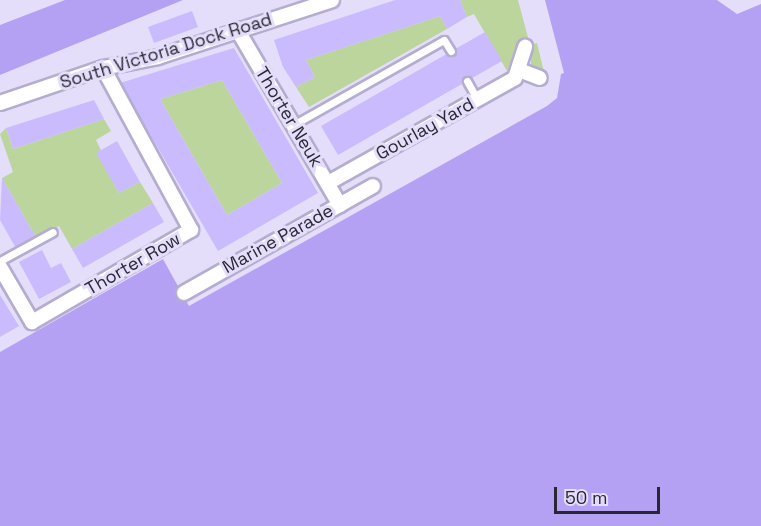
<!DOCTYPE html>
<style>
body{margin:0}
#map{position:relative;width:761px;height:526px;overflow:hidden;background:#e4defa;font-family:"Space Grotesk",sans-serif}
div>[style]{position:absolute}
.green>*{inset:0;background:#bbd59d}
.water>*{inset:0;background:#b5a1f4}
.building>*{inset:0;background:#cabbfe}
.roads{filter:drop-shadow(2px 0 #b4adcf) drop-shadow(-2px 0 #b4adcf) drop-shadow(0 2px #b4adcf) drop-shadow(0 -2px #b4adcf)}
.lane>*{height:7px;margin:-3.5px;padding:0 3.5px;transform-origin:3.5px;border-radius:3.5px;background:#fff}
.street>*{height:14px;margin:-7px;padding:0 7px;transform-origin:7px;border-radius:7px;background:#fff}
span{translate:-50% -50%;white-space:nowrap;text-align:center;line-height:1.15;-webkit-text-stroke:6px #e4defa;paint-order:stroke}
.street-label{font-size:18px;color:#2a2734}
.scale{position:absolute;left:554px;top:487px;width:106px;height:27px;box-sizing:border-box;border:3px solid #2a2734;border-top:0;padding-left:8px;font-size:18px;line-height:21px;white-space:nowrap;color:#2a2734;-webkit-text-stroke:4px #e4defa;paint-order:stroke}
</style>
<div id="map">
<div class="green">
<div style="clip-path:polygon(460px 0,518px 0,530px 45px,537px 43px,544px 72px,531px 65px,531px 47px,517px 43px,507px 71px,474px 14px,467px 17px)"></div>
<div style="clip-path:polygon(440px 16px,447px 29px,309px 107px,296px 87px,315px 77px,306px 60px)"></div>
<div style="clip-path:polygon(222px 80px,282px 183px,227px 215px,160px 99px)"></div>
<div style="clip-path:polygon(104px 119px,111px 131px,96px 140px,101px 150px,97px 153px,119px 193px,140px 182px,153px 203px,72px 249px,59px 226px,37px 239px,2px 178px,13px 172px,0 134px,6px 128px,13px 149px)"></div>
</div>
<div class="water">
<div style="clip-path:polygon(65px 0,183px 0,0 75px,0 25px)"></div>
<div style="clip-path:polygon(545px 0,717px 0,737px 14px,761px 4px,761px 526px,0 526px,0 352px,163px 259px,189px 306px,547px 106px,557px 98px,561px 74px,564px 73px)"></div>
</div>
<div class="building">
<div style="clip-path:polygon(395px 0,460px 0,467px 17px,447px 29px,440px 16px,306px 60px,315px 77px,296px 87px,283px 67px,274px 40px)"></div>
<div style="clip-path:polygon(192px 11px,198px 27px,154px 43px,148px 27px)"></div>
<div style="clip-path:polygon(485px 32px,502px 61px,338px 155px,321px 126px)"></div>
<div style="clip-path:polygon(evenodd,234px 48px,318px 193px,218px 251px,120px 83px,234px 48px,222px 80px,282px 183px,227px 215px,160px 99px,222px 80px)"></div>
<div style="clip-path:polygon(94px 100px,104px 119px,13px 149px,6px 128px)"></div>
<div style="clip-path:polygon(117px 141px,140px 182px,119px 193px,96px 153px)"></div>
<div style="clip-path:polygon(2px 178px,37px 239px,17px 250px,0 220px)"></div>
<div style="clip-path:polygon(153px 203px,164px 222px,83px 268px,72px 249px)"></div>
<div style="clip-path:polygon(42px 250px,51px 268px,61px 263px,71px 282px,39px 299px,19px 262px)"></div>
<div style="clip-path:polygon(0 295px,19px 326px,0 337px)"></div>
</div>
<div class="roads">
<div class="lane">
<div style="left:467px;top:81px;width:21px;rotate:61deg"></div>
<div style="left:293px;top:125px;width:173px;rotate:-29.4deg"></div>
<div style="left:444px;top:40px;width:13px;rotate:58deg"></div>
<div style="left:0;top:261px;width:60px;rotate:-28.7deg"></div>
</div>
<div class="street">
<div style="left:237px;top:29px;width:204px;rotate:59.7deg"></div>
<div style="left:519px;top:70px;width:22px;rotate:21deg"></div>
<div style="left:0;top:103px;width:109px;rotate:-18.8deg"></div>
<div style="left:103px;top:68px;width:56px;rotate:-11.3deg"></div>
<div style="left:158px;top:57px;width:183px;rotate:-18.1deg"></div>
<div style="left:328px;top:183px;width:214px;rotate:-29.3deg"></div>
<div style="left:515px;top:78px;width:33px;rotate:-72deg"></div>
<div style="left:0;top:267px;width:64px;rotate:59.8deg"></div>
<div style="left:32px;top:322px;width:184px;rotate:-30.1deg"></div>
<div style="left:191px;top:230px;width:184px;rotate:-118.5deg"></div>
<div style="left:184px;top:293px;width:217px;rotate:-29.5deg"></div>
</div>
</div>
<div class="street-label">
<span style="left:166px;top:51px;rotate:-17deg">South Victoria Dock Road</span>
<span style="left:289px;top:117px;rotate:59deg">Thorter Neuk</span>
<span style="left:425px;top:129px;rotate:-29deg">Gourlay Yard</span>
<span style="left:278px;top:239px;rotate:-29deg">Marine Parade</span>
<span style="left:133px;top:264px;rotate:-30deg">Thorter Row</span>
</div>
<div class="scale">50 m</div>
</div>
